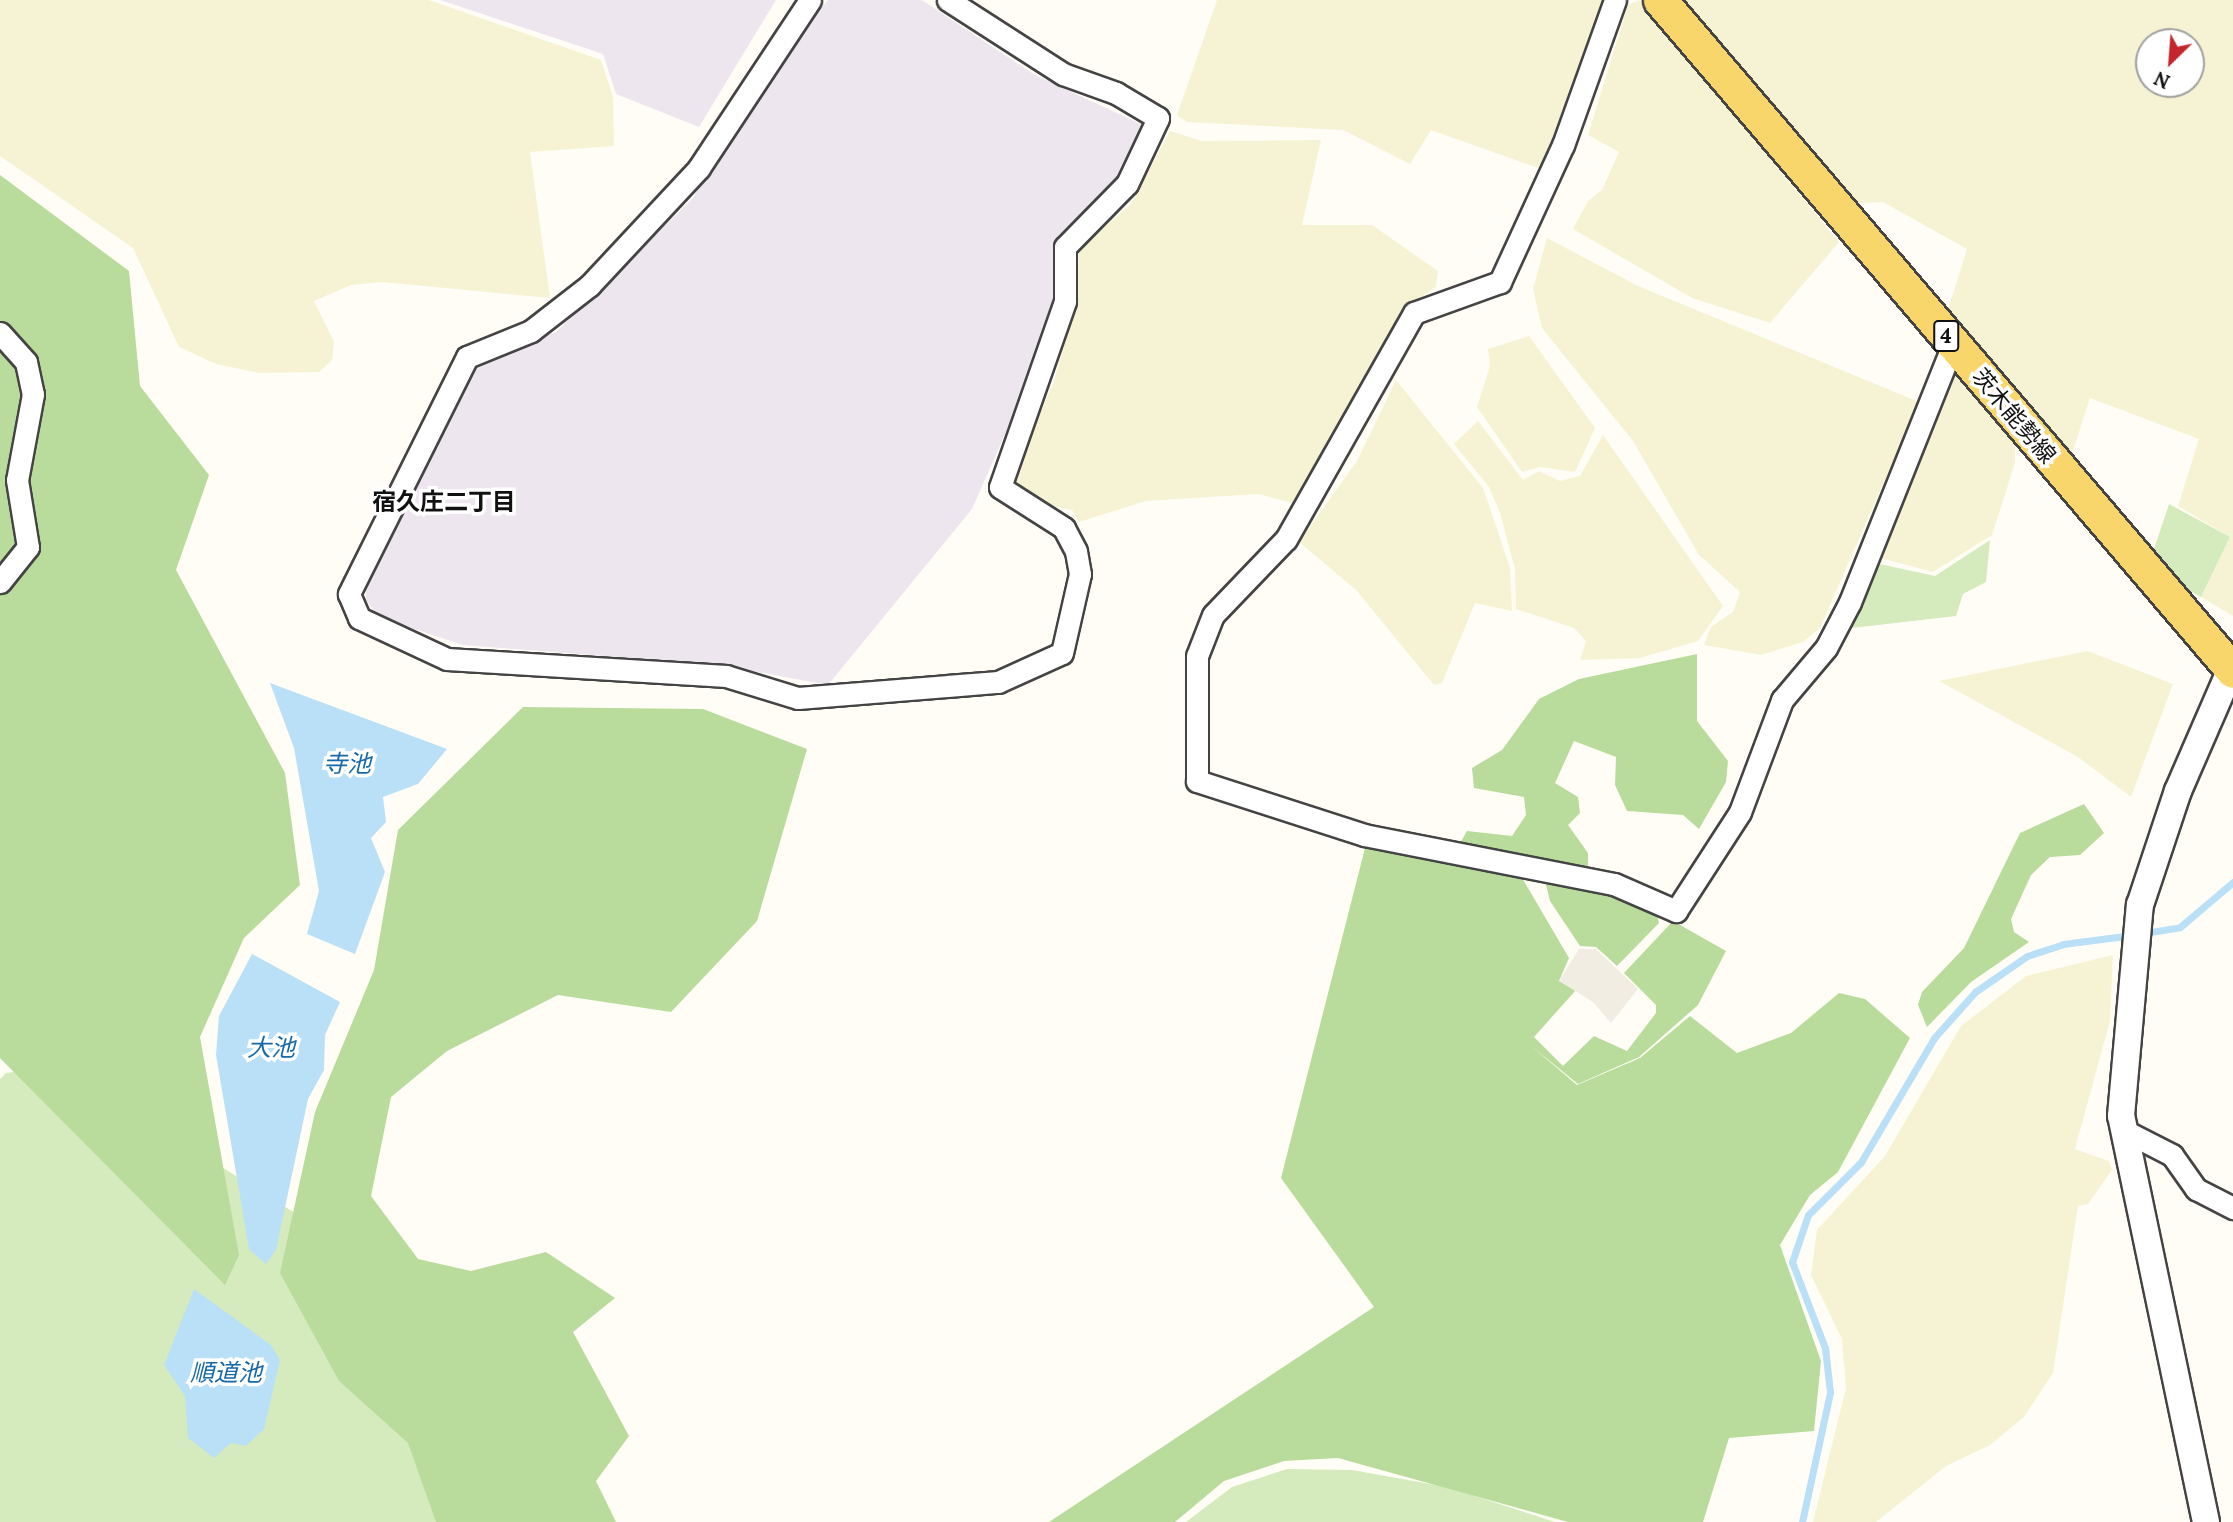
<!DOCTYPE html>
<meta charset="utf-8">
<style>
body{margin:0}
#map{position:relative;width:2233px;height:1522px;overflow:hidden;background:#fffdf5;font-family:Lora,"Noto Sans JP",serif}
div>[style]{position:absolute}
.industrial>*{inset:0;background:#eee6ef}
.farmland>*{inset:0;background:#f6f3d4}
.green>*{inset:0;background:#d5ebbd}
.forest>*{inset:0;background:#b9dc9c}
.plaza>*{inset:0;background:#f1ede2}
.water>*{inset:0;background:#b9e0f7}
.stream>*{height:7px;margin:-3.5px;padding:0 3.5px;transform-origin:3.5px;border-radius:3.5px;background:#b9e0f7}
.roads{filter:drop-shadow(2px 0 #444) drop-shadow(-2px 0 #444) drop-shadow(0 2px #444) drop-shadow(0 -2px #444)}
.minor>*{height:21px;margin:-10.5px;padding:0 10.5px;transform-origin:10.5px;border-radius:10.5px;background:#fff}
.tertiary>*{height:26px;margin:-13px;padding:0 13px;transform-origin:13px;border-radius:13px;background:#fff}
.primary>*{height:33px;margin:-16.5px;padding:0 16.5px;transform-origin:16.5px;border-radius:16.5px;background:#f9d66b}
span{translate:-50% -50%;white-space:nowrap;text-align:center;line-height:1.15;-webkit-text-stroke:7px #fff;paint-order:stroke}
.shield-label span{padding:2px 5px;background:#fff;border:2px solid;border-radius:5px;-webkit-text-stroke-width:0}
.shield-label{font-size:21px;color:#111;font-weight:700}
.street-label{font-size:23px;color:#111}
.neighbourhood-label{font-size:24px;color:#111;font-weight:700}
.water-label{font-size:24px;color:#1768a6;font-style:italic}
.north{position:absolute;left:2135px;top:28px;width:70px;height:70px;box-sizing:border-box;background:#fff;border:2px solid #a0a0a0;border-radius:50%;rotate:205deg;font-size:19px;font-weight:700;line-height:28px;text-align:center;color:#111}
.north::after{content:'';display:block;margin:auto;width:24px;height:32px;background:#c4262e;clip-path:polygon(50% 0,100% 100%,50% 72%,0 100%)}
</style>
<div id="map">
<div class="industrial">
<div style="clip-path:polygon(440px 0,776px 0,699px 127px,616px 94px,603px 54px)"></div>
<div style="clip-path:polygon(828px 0,922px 0,1035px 75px,1145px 126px,1121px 182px,1058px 236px,1054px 301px,1034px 368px,972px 509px,828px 685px,720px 665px,463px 645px,378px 617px,366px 600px,366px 584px,463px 383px,481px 360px,556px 332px,693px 198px,761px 83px)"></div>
</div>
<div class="farmland">
<div style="clip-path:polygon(0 0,429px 0,601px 60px,613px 97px,614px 146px,530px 152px,550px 298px,383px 282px,351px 285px,314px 301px,334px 342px,332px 360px,319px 372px,259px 373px,216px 364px,179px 347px,133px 248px,0 156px)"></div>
<div style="clip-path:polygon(1217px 0,1603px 0,1544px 170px,1431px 130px,1410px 164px,1343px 130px,1187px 122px,1177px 115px)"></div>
<div style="clip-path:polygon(1639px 0,1839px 242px,1770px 323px,1692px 298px,1573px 229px,1588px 201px,1602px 190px,1619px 152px,1588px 135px,1628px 5px)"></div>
<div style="clip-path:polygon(evenodd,1674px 0,2233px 0,2233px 616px,2201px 597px,2230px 537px,2178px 506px,2199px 439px,2090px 398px,2069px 463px,1946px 316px,1967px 249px,1883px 202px,1846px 204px,1674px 0,2149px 42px,2191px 42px,2191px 84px,2149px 84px,2149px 42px)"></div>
<div style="clip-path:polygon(1170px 131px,1202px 141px,1321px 140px,1302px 225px,1372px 225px,1438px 271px,1436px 287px,1406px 307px,1297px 504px,1258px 494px,1146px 501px,1079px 522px,1072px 510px,1039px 503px,1014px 487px,1013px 473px,1054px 382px,1077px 295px,1079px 250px,1131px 204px)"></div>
<div style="clip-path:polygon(1547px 238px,1638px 286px,1919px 402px,1820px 628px,1803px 642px,1761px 655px,1704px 645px,1711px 627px,1733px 612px,1740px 592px,1699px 555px,1633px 441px,1542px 328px,1533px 289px)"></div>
<div style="clip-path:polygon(1529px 336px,1595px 428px,1575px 472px,1540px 467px,1522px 472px,1477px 407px,1490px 366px,1488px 349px)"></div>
<div style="clip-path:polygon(1957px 366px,2015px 436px,2015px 463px,1992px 535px,1933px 572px,1876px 557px)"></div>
<div style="clip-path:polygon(1396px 380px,1483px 488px,1510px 568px,1512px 611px,1475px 603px,1442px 683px,1434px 685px,1356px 590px,1299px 542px,1357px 461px)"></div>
<div style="clip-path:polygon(1478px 421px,1523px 480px,1539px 471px,1560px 481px,1580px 476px,1603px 435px,1723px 606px,1698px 641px,1640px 658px,1580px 660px,1586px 641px,1574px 628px,1516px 609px,1515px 569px,1500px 513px,1489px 487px,1454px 444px)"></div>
<div style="clip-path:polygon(2088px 651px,2173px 684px,2131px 797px,2078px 757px,1939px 681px)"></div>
<div style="clip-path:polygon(2113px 955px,2110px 1021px,2075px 1149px,2109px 1161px,2112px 1170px,2088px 1204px,2078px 1206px,2053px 1373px,2024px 1417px,1990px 1445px,1946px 1466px,1876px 1522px,1813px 1522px,1846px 1388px,1842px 1339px,1811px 1275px,1817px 1230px,1885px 1156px,1961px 1026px,2026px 976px)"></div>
</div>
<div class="green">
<div style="clip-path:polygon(2169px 504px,2230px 537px,2201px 597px,2175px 583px,2152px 555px)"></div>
<div style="clip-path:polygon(1990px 540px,1986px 582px,1963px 594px,1956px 616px,1852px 628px,1875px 563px,1935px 576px)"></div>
<div style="clip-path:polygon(61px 1066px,346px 1245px,471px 1522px,0 1522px,0 1079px,6px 1073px)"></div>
<div style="clip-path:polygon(1287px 1469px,1352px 1470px,1447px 1487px,1555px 1522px,1186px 1522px,1232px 1487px)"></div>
</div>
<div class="forest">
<div style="clip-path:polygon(0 175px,129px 271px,140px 386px,209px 475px,176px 570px,285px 773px,300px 885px,244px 938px,200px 1037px,239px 1255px,225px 1285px,0 1058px)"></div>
<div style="clip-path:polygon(1697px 654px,1697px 721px,1728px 761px,1726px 782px,1699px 829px,1683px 815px,1627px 811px,1615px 785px,1616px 757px,1574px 741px,1555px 783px,1578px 797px,1580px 813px,1568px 825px,1588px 853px,1588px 869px,1458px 847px,1467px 831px,1512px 836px,1526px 815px,1524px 797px,1474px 788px,1472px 768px,1502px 750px,1539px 699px,1579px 679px)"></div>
<div style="clip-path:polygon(523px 707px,703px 709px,807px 749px,757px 921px,671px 1012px,558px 995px,447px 1051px,391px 1097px,371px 1196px,418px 1259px,471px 1271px,546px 1252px,615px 1298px,573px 1332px,629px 1436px,596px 1481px,616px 1522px,436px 1522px,408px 1443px,339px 1381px,280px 1273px,315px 1112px,374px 970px,398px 830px)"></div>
<div style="clip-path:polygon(2084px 804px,2104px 833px,2080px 855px,2050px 857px,2031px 875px,2011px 919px,2014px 932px,2029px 942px,1971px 982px,1927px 1027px,1918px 1005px,1922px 992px,1964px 948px,2020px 833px)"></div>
<div style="clip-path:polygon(1365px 848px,1521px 876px,1569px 958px,1559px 981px,1576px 990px,1534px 1037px,1563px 1066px,1594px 1036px,1627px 1051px,1656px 1013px,1656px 1005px,1624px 973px,1673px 921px,1726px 951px,1698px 1005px,1639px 1057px,1578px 1084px,1530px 1045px,1577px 1085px,1640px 1058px,1690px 1016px,1737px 1053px,1791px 1033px,1839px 993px,1865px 999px,1910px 1038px,1838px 1172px,1810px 1195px,1780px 1245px,1821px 1361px,1814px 1431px,1729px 1438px,1703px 1522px,1568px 1522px,1338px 1458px,1284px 1461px,1224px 1481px,1175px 1522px,1049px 1522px,1374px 1307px,1281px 1178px)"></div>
<div style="clip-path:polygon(1545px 881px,1613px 895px,1657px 915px,1659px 923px,1617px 966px,1596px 947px,1580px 946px,1550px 901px)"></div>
</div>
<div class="plaza">
<div style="clip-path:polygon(1579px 949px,1596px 949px,1638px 989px,1611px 1023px,1593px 1002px,1559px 981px)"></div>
</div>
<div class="water">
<div style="clip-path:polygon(270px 683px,447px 749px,418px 784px,383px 797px,386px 822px,371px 838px,385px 872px,355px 954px,307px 934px,319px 891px,294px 748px)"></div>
<div style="clip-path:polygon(252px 954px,340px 1002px,325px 1035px,324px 1070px,308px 1099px,276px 1250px,266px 1264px,249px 1249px,216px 1055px,219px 1016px)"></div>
<div style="clip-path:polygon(194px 1289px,271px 1345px,280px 1360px,264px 1429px,246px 1446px,231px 1443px,214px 1458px,188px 1438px,185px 1396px,164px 1365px)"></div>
</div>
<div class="stream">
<div style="left:2144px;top:933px;width:36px;rotate:-9deg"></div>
<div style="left:2180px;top:927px;width:70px;rotate:-40.3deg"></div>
<div style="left:1802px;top:1522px;width:133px;rotate:-77.8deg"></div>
<div style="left:1830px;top:1392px;width:44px;rotate:-96.5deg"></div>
<div style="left:1825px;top:1348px;width:92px;rotate:-111deg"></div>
<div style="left:1792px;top:1262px;width:50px;rotate:-71.2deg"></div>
<div style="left:1808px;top:1215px;width:75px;rotate:-45deg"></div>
<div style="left:1861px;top:1162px;width:144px;rotate:-59.5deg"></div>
<div style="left:1934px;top:1038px;width:62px;rotate:-48.3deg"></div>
<div style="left:1975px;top:992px;width:63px;rotate:-34.7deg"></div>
<div style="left:2027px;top:956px;width:38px;rotate:-18deg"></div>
<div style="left:2063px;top:944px;width:70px;rotate:-7.4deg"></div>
</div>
<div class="roads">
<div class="minor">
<div style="left:810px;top:0;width:201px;rotate:123.5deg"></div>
<div style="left:699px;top:168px;width:160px;rotate:133deg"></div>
<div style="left:590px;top:285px;width:75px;rotate:142.1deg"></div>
<div style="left:531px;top:331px;width:69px;rotate:157.9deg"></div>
<div style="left:467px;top:357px;width:265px;rotate:116.5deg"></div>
<div style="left:349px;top:594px;width:26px;rotate:67deg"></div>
<div style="left:359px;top:618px;width:97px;rotate:25deg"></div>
<div style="left:447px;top:659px;width:280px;rotate:3.5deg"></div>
<div style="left:726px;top:676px;width:75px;rotate:17deg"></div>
<div style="left:798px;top:698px;width:201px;rotate:-4.6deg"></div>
<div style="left:998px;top:682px;width:70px;rotate:-24.4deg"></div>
<div style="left:1062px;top:653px;width:81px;rotate:-77.2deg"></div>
<div style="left:1080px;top:574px;width:23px;rotate:-100deg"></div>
<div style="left:1076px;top:551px;width:26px;rotate:-118deg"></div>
<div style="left:1064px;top:528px;width:76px;rotate:-147.4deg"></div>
<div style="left:1000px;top:487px;width:197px;rotate:-70.7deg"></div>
<div style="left:1065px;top:301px;width:54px;rotate:-90deg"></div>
<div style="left:1065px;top:247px;width:88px;rotate:-45.5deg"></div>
<div style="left:1127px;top:184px;width:73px;rotate:-64.8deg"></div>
<div style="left:1158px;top:118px;width:49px;rotate:-149.2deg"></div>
<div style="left:1116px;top:93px;width:56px;rotate:-160.3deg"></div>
<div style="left:1063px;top:74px;width:137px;rotate:-147.2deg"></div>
<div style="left:1615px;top:0;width:154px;rotate:109.7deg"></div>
<div style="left:1563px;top:145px;width:151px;rotate:114.7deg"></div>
<div style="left:1500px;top:282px;width:91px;rotate:160.2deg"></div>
<div style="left:1414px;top:313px;width:260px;rotate:119.5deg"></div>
<div style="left:1286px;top:539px;width:105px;rotate:133.8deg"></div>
<div style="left:1213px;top:615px;width:44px;rotate:111.3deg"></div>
<div style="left:1197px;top:656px;width:125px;rotate:90deg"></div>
<div style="left:1197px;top:781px;width:176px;rotate:17.9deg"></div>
<div style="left:1364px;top:835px;width:255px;rotate:11.1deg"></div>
<div style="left:1614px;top:884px;width:68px;rotate:23.5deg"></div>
<div style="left:1676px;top:911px;width:118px;rotate:-57.1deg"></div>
<div style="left:1740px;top:812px;width:120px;rotate:-69.4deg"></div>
<div style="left:1782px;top:700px;width:68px;rotate:-49.8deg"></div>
<div style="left:1826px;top:648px;width:52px;rotate:-62.4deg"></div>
<div style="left:1850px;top:602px;width:278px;rotate:-68.2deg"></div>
<div style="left:0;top:333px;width:39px;rotate:48deg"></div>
<div style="left:26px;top:362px;width:33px;rotate:78deg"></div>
<div style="left:33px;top:394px;width:87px;rotate:100.5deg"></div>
<div style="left:17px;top:480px;width:68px;rotate:80.7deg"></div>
<div style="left:28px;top:547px;width:45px;rotate:128.7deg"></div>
<div style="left:2125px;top:1131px;width:53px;rotate:27.1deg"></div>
<div style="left:2172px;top:1155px;width:42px;rotate:54.8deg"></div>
<div style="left:2196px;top:1189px;width:42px;rotate:27.2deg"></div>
</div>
<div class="tertiary">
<div style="left:2206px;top:1522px;width:415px;rotate:-101.8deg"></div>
<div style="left:2121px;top:1116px;width:212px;rotate:-84.9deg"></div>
<div style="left:2140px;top:905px;width:120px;rotate:-71.6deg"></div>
<div style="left:2178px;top:791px;width:133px;rotate:-66.5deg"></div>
</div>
<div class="primary">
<div style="left:1660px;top:0;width:882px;rotate:49.5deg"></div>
</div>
</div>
<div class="shield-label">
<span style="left:1946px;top:336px">4</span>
</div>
<div class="street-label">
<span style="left:2014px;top:416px;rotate:50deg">茨木能勢線</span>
</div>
<div class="neighbourhood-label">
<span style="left:444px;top:502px">宿久庄二丁目</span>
</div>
<div class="water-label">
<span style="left:347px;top:764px">寺池</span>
<span style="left:271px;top:1048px">大池</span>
<span style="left:226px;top:1373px">順道池</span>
</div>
<div class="north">N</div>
</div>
